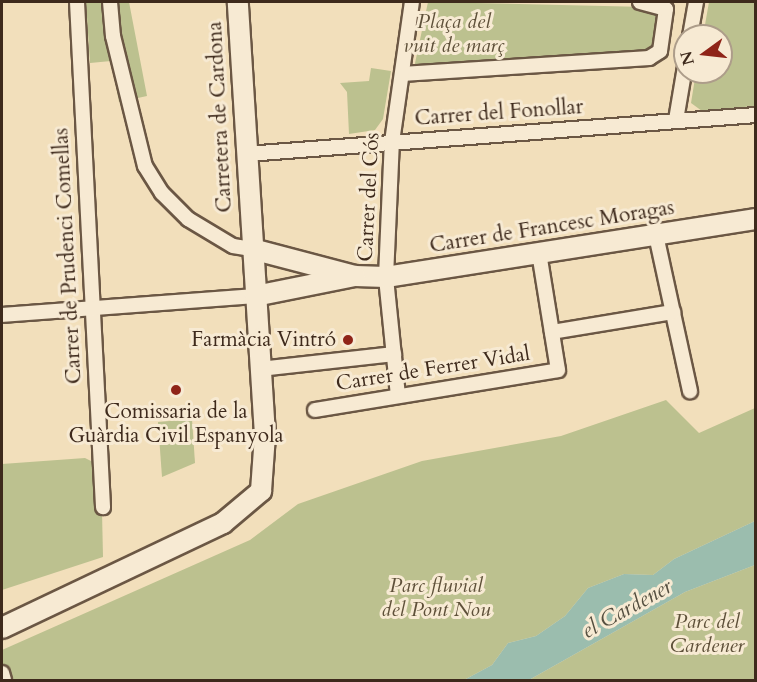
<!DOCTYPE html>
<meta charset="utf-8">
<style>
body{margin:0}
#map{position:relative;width:757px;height:682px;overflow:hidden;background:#f2dfbb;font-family:Cardo,serif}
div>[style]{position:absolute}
.green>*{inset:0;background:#bcc18f}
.water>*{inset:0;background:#9bbdae}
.roads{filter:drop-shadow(2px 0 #6b5744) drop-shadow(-2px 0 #6b5744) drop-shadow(0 2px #6b5744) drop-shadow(0 -2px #6b5744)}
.street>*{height:14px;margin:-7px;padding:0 7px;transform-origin:7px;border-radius:7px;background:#f7ead3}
.secondary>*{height:20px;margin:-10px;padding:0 10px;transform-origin:10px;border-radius:10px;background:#f7ead3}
.dots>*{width:16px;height:16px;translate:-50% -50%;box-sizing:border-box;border:3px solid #f7ead3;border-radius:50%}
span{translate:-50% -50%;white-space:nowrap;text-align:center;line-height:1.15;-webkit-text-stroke:6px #f7ead3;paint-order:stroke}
.park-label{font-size:21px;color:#5e5039;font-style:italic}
.street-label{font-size:21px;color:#3e2a1c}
.poi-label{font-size:21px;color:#3e2a1c}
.right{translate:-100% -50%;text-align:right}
.water-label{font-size:22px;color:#554f40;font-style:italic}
.frame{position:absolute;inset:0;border:3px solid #3e2a1c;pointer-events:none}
.north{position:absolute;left:673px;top:24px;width:60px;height:60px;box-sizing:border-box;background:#f7ead3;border:2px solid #ad9d8a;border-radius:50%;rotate:255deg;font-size:16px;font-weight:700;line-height:24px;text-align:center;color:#3e2a1c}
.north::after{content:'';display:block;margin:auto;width:21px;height:27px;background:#8f2418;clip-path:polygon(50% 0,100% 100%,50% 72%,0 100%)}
</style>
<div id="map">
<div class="green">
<div style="clip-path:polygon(86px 2px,129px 2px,147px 96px,119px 102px,111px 61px,90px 63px)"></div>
<div style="clip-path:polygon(428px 2px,647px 7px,661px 16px,653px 50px,644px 52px,414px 68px)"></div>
<div style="clip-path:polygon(709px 2px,754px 2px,755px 106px,702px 111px,691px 103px,696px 72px,721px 72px,721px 36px,703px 36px)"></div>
<div style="clip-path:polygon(371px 68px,391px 71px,383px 119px,375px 130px,349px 134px,347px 92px,340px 83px,369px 81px)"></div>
<div style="clip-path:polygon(666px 400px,699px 433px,755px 408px,755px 521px,674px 559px,653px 575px,624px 574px,588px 588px,565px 616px,536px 636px,508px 643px,492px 665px,464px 680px,2px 680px,2px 650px,250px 540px,298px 504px,422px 461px,561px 436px)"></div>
<div style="clip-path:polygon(192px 419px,195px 463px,162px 477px,158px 422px)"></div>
<div style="clip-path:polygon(85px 458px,101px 466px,103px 557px,2px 590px,2px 464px)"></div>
<div style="clip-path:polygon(755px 565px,755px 680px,529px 680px,685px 592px)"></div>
</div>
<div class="water">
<div style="clip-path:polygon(755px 521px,755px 565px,685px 592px,529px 680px,464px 680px,492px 665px,508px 643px,536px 636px,565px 616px,588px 588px,624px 574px,653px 575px,674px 559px)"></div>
</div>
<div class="roads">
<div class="street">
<div style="left:77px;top:2px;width:506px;rotate:87.05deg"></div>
<div style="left:110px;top:2px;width:34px;rotate:85deg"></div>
<div style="left:113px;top:36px;width:134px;rotate:76.2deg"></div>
<div style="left:145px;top:166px;width:32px;rotate:58deg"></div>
<div style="left:162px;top:193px;width:37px;rotate:45deg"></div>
<div style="left:188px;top:219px;width:52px;rotate:31deg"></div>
<div style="left:233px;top:246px;width:19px;rotate:9deg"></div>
<div style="left:690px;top:36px;width:35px;rotate:-80deg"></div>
<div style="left:402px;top:74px;width:248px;rotate:-3.7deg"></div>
<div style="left:649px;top:58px;width:13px;rotate:-32deg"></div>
<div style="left:660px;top:51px;width:42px;rotate:-81.9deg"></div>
<div style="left:666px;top:9px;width:27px;rotate:-165deg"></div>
<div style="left:676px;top:120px;width:54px;rotate:-80.4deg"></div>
<div style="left:247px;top:154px;width:510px;rotate:-4.38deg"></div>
<div style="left:656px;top:235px;width:160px;rotate:77.7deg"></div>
<div style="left:2px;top:315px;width:254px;rotate:-4.3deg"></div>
<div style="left:552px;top:332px;width:123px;rotate:-9.4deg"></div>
<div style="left:260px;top:369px;width:135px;rotate:-6.4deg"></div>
<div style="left:398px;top:396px;width:120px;rotate:-95.8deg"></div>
<div style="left:386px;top:277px;width:135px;rotate:-87.5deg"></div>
<div style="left:392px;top:142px;width:141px;rotate:-81.9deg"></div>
<div style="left:315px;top:410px;width:246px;rotate:-9.3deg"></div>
<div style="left:558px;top:370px;width:119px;rotate:-99.2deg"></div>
<div style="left:2px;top:673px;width:7px;rotate:74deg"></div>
</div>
<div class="secondary">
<div style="left:252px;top:249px;width:106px;rotate:14.7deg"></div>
<div style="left:355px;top:276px;width:31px;rotate:2deg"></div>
<div style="left:386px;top:277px;width:375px;rotate:-8.9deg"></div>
<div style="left:255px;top:296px;width:102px;rotate:-11.3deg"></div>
<div style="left:2px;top:628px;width:245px;rotate:-25.4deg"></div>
<div style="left:223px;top:523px;width:50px;rotate:-40.1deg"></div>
<div style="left:261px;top:491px;width:56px;rotate:-85.9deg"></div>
<div style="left:265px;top:435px;width:434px;rotate:-93.6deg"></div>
</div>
</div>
<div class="dots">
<div style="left:348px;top:340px;background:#8f2418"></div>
<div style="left:176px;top:390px;background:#8f2418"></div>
</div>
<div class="park-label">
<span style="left:454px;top:34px">Plaça del<br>vuit de març</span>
<span style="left:436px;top:598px">Parc fluvial<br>del Pont Nou</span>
<span style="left:707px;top:634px">Parc del<br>Cardener</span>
</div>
<div class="street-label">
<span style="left:499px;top:113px;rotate:-4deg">Carrer del Fonollar</span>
<span style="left:220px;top:117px;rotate:-93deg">Carretera de Cardona</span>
<span style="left:369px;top:197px;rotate:-87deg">Carrer del Cós</span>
<span style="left:552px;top:227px;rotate:-9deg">Carrer de Francesc Moragas</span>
<span style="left:68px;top:256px;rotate:-93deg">Carrer de Prudenci Comellas</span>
<span style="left:433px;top:369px;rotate:-9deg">Carrer de Ferrer Vidal</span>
</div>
<div class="poi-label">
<span class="right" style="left:336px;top:340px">Farmàcia Vintró</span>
<span style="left:176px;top:424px">Comissaria de la<br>Guàrdia Civil Espanyola</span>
</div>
<div class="water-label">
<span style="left:627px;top:609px;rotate:-29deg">el Cardener</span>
</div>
<div class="frame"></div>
<div class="north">N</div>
</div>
